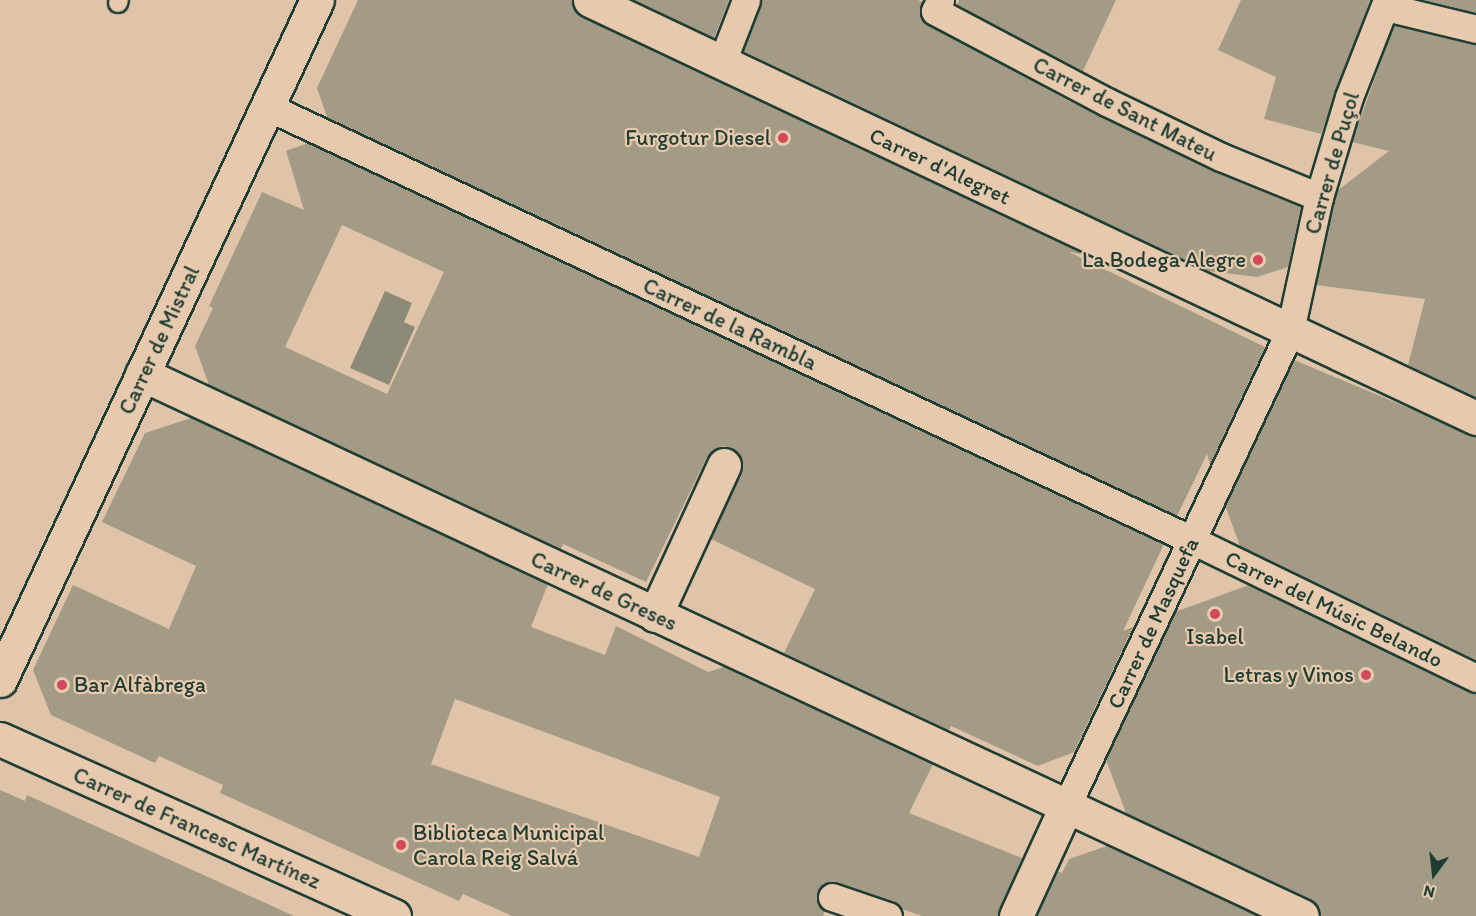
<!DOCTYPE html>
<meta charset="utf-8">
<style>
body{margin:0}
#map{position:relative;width:1476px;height:916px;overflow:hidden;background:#dfc4a9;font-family:Itim,sans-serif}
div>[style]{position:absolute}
.water>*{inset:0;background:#8d8b77}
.building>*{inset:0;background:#a39b85}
.roads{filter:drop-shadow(2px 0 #1f3d34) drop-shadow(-2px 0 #1f3d34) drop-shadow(0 2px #1f3d34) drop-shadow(0 -2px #1f3d34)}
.service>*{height:18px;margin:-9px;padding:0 9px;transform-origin:9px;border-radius:9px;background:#e7caae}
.pedestrian>*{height:27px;margin:-13.5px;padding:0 13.5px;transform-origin:13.5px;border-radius:13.5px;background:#e7caae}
.minor>*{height:33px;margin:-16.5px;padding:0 16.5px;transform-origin:16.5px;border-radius:16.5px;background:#e7caae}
.dots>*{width:16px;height:16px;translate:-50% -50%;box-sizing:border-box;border:3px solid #e7caae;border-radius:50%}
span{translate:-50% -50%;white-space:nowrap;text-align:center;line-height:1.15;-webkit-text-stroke:4.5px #e7caae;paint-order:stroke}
.street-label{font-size:22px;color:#1f3d34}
.poi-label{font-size:22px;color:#1f3d34}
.right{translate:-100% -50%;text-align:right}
.left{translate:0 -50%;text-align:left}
.north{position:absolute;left:1404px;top:844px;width:60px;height:60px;-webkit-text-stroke:4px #e7caae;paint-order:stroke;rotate:195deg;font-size:16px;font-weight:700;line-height:24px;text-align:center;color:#1f3d34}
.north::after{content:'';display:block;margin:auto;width:21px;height:27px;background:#1f3d34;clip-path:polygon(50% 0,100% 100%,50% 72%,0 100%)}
</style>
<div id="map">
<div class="water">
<div style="clip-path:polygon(385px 291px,412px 303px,404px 322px,415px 327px,389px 385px,350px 368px)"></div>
</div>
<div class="building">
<div style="clip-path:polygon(358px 0,572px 0,582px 17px,1086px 255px,1069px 252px,1265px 347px,1210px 464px,1207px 454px,1177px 516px,327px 117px,317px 88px)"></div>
<div style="clip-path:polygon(634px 0,729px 0,714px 38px)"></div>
<div style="clip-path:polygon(761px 0,918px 0,922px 2px,922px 19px,928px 25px,1069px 101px,1215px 172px,1301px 207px,1288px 267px,1257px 277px,1208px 271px,743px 51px)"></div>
<div style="clip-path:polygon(959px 0,1116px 0,1083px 71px,957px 5px)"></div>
<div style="clip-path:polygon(1241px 0,1370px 0,1321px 134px,1264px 119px,1276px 77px,1218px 50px)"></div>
<div style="clip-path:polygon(1424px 0,1476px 0,1476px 13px)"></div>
<div style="clip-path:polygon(1394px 25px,1476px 44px,1476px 397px,1408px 365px,1425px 299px,1316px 285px,1337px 191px,1389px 151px,1352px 142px)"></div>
<div style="clip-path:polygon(evenodd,308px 143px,1164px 544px,1123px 631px,1133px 627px,1074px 752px,1038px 766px,951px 726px,949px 730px,784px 653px,815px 589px,711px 539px,741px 472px,740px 455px,731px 448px,722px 446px,707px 457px,646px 582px,563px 544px,561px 549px,209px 385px,195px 346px,213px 308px,209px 306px,262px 192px,304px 210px,286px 151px,308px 143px,342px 225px,444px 272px,387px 394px,285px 347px,342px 225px)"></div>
<div style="clip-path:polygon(1294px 360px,1476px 436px,1476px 660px,1240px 546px,1225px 505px)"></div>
<div style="clip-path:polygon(evenodd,191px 418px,548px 584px,531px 627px,605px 655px,616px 626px,708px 672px,724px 667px,933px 764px,909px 813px,1022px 858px,998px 916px,922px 916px,902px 909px,893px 901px,830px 882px,817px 893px,817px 901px,825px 911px,823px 916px,512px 916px,463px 894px,459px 901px,220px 793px,223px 785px,159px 756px,155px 763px,51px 715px,33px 670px,73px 585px,169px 629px,196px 566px,102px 522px,145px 433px,191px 418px,455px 699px,720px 797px,699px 857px,431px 764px,455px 699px)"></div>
<div style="clip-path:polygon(1249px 585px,1476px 694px,1476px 916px,1320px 916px,1310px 899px,1126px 813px,1106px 760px,1175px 612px)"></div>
<div style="clip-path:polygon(0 790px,25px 801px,27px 795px,294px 916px,0 916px)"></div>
<div style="clip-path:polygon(1107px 846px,1258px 916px,1037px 916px,1057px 871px,1062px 873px,1069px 859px)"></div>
</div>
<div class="roads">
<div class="service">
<div style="left:118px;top:3px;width:3px;rotate:-72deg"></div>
</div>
<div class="pedestrian">
<div style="left:940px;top:0;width:12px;rotate:114deg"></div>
<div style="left:935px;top:11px;width:195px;rotate:27.9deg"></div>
<div style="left:1107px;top:102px;width:127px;rotate:25.8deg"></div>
<div style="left:1221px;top:157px;width:106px;rotate:22.2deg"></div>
<div style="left:1386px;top:7px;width:93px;rotate:13.7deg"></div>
<div style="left:722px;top:62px;width:66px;rotate:-68.8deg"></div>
<div style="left:268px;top:107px;width:1020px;rotate:25.11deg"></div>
<div style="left:1192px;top:540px;width:316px;rotate:25.9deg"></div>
<div style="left:1066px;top:807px;width:526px;rotate:-64.8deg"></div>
<div style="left:1290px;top:331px;width:137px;rotate:-77.8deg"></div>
<div style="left:1319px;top:197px;width:104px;rotate:-73.3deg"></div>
<div style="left:1349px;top:97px;width:104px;rotate:-68.6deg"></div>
<div style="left:832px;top:897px;width:59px;rotate:18.7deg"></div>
</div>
<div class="minor">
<div style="left:590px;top:0;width:980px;rotate:25.26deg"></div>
<div style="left:142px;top:374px;width:1280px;rotate:25.04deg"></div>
<div style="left:655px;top:615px;width:165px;rotate:-65.3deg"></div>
<div style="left:0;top:680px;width:750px;rotate:-65.01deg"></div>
<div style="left:0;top:739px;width:432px;rotate:24.2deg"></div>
<div style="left:1016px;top:916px;width:120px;rotate:-65.4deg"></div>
</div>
</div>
<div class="dots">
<div style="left:783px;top:138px;background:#d1495b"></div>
<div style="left:1258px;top:260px;background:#d1495b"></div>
<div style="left:1215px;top:614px;background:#d1495b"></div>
<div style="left:1366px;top:675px;background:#d1495b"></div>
<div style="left:62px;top:685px;background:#d1495b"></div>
<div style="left:401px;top:845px;background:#d1495b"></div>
</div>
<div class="street-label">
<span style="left:1125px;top:109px;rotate:27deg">Carrer de Sant Mateu</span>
<span style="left:1332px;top:163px;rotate:-74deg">Carrer de Puçol</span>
<span style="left:940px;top:166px;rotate:25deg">Carrer d'Alegret</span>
<span style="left:730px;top:324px;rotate:25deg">Carrer de la Rambla</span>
<span style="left:159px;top:340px;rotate:-65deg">Carrer de Mistral</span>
<span style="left:604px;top:591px;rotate:25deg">Carrer de Greses</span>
<span style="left:1334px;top:609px;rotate:26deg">Carrer del Músic Belando</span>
<span style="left:1153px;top:623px;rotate:-65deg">Carrer de Masquefa</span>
<span style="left:197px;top:828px;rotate:24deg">Carrer de Francesc Martínez</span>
</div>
<div class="poi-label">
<span class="right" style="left:771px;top:138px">Furgotur Diesel</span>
<span class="right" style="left:1246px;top:260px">La Bodega Alegre</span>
<span style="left:1215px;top:637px">Isabel</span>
<span class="right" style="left:1354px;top:675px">Letras y Vinos</span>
<span class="left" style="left:74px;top:685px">Bar Alfàbrega</span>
<span class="left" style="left:413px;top:845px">Biblioteca Municipal<br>Carola Reig Salvá</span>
</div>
<div class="north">N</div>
</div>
